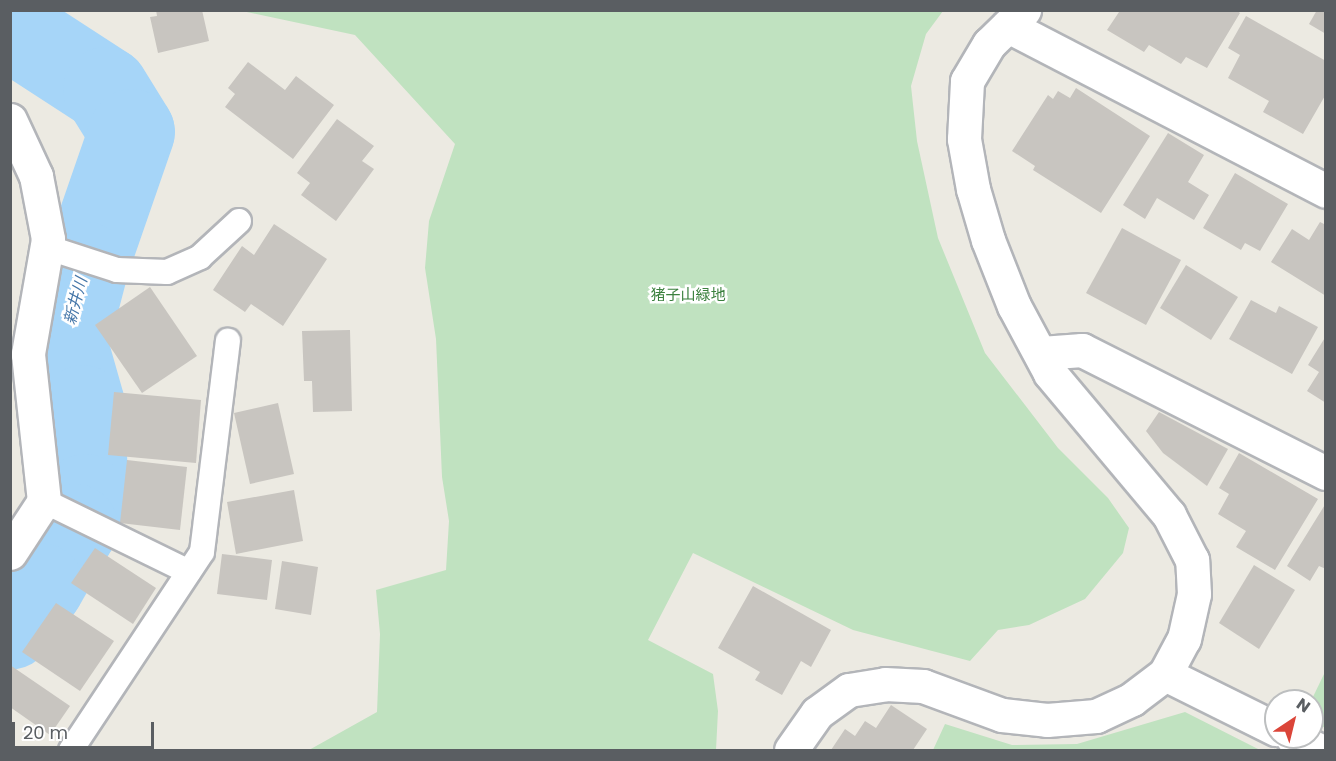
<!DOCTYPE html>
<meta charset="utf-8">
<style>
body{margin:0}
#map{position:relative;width:1336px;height:761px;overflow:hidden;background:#eceae2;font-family:Poppins,"Noto Sans JP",sans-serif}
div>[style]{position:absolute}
.green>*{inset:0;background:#c0e2c0}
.river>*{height:86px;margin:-43px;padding:0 43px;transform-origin:43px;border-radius:43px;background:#a6d5f8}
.building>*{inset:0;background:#c8c5c0}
.roads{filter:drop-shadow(2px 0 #b3b5b9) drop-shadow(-2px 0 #b3b5b9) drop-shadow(0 2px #b3b5b9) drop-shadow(0 -2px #b3b5b9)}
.lane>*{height:24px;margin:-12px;padding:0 12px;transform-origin:12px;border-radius:12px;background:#fff}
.street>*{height:33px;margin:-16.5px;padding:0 16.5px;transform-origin:16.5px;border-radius:16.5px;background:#fff}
span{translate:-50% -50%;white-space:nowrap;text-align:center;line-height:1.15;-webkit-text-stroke:5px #fff;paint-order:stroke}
.park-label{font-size:15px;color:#3b803e}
.water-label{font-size:16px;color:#4576a8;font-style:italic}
.frame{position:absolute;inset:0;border:12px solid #5a5e62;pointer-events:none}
.north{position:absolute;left:1264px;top:689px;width:60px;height:60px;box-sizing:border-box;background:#fff;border:2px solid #bdbfc0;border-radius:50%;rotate:35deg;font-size:16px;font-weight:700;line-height:24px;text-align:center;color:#5a5e62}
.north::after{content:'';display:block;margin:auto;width:21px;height:27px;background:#db4539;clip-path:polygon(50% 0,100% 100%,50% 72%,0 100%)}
.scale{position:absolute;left:12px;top:722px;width:142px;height:27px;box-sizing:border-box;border:3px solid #5a5e62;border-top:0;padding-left:8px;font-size:18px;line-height:21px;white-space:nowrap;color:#5a5e62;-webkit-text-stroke:4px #fff;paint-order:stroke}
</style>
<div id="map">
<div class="green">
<div style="clip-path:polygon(242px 11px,943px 11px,926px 34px,911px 86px,917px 141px,938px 238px,985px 353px,1058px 448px,1108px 498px,1129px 528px,1123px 553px,1085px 599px,1029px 625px,998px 630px,970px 661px,853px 630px,693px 553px,648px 640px,713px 674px,718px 711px,716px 750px,309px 750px,377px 712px,380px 634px,376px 590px,446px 570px,449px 521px,442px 477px,436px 339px,425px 268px,429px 221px,455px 144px,355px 35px)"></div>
<div style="clip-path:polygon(1325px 672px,1325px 728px,1312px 720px,1311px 701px)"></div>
<div style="clip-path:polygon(1185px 712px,1260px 750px,933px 750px,945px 724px,1012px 745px,1077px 744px)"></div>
</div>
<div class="river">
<div style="left:10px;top:13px;width:30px;rotate:57deg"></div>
<div style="left:26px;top:38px;width:95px;rotate:33deg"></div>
<div style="left:106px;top:90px;width:49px;rotate:58.2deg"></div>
<div style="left:132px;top:132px;width:141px;rotate:109.1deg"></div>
<div style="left:86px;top:265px;width:83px;rotate:104.7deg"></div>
<div style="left:65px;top:345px;width:66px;rotate:74.1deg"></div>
<div style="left:83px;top:408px;width:89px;rotate:88.7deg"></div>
<div style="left:85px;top:497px;width:32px;rotate:108deg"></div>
<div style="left:75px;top:527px;width:68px;rotate:120deg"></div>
<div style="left:41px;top:586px;width:51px;rotate:127.1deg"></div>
</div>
<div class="building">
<div style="clip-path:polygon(156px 10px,202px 10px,209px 41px,158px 53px,150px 17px,157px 16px)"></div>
<div style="clip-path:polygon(1125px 10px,1237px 10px,1240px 13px,1207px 68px,1186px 57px,1181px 64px,1149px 45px,1144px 52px,1107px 30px,1119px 12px)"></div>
<div style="clip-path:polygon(1317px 10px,1326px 10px,1326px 34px,1309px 24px)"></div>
<div style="clip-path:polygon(1246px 16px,1326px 61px,1326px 94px,1303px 134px,1263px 112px,1269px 101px,1228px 78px,1240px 55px,1228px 48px)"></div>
<div style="clip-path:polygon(248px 62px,285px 90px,296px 76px,334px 105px,293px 159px,225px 107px,235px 94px,228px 88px)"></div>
<div style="clip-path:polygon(1076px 88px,1150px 136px,1101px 213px,1033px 170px,1035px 166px,1012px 151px,1048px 95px,1053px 99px,1058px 91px,1070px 98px)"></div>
<div style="clip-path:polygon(337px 119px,374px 146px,362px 161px,374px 169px,336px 221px,301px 195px,310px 183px,297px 173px)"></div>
<div style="clip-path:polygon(1168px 133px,1204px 155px,1188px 182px,1209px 195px,1194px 220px,1157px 198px,1145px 219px,1123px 205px)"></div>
<div style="clip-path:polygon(1235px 173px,1288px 204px,1260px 251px,1245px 243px,1241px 250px,1203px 228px)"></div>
<div style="clip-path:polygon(1320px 222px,1326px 225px,1326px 296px,1271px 262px,1292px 229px,1309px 240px)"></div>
<div style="clip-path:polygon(274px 224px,327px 259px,283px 326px,251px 304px,245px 312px,213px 290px,242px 246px,254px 255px)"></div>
<div style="clip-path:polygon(1122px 228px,1181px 260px,1146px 325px,1086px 293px)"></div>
<div style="clip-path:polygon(1186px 265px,1238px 297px,1211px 340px,1160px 308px)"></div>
<div style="clip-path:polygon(150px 287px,197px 356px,142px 393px,95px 325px)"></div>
<div style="clip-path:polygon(1251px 300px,1276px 313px,1279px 306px,1318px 327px,1292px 374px,1229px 339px)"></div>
<div style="clip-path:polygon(350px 330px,352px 411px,313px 412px,312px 381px,304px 381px,302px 331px)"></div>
<div style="clip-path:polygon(1326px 336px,1326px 403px,1307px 391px,1319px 372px,1308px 365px)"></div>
<div style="clip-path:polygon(114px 392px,201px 400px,196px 463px,108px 455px)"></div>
<div style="clip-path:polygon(278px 403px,294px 474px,250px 484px,234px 413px)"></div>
<div style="clip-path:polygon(1159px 412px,1228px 449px,1207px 486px,1163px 453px,1146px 431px)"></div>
<div style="clip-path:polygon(1239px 453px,1318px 499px,1275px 570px,1236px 547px,1246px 531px,1218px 514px,1229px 494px,1219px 488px)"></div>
<div style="clip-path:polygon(127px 460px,187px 467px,180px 530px,120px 523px)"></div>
<div style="clip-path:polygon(294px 490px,303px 541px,236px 554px,227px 502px)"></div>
<div style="clip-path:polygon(1326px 503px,1326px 569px,1319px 566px,1310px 581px,1287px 566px)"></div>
<div style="clip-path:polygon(95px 548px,156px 588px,133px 624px,71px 583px)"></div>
<div style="clip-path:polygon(222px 554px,272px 560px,267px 600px,217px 594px)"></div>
<div style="clip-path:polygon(282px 561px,318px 567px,311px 615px,275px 609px)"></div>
<div style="clip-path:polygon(1254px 565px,1295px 590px,1259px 649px,1219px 623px)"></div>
<div style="clip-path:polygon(753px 586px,831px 630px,811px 667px,801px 661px,782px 695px,755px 680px,760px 672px,718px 648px)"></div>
<div style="clip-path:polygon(56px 603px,114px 641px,80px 691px,22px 652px)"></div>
<div style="clip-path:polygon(10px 665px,70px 706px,50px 735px,10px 707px)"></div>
<div style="clip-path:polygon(891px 705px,927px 729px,913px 750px,831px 750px,845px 729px,855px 736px,865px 721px,876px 728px)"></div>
</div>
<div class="roads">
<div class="lane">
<div style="left:46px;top:247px;width:75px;rotate:17.9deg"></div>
<div style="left:117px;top:270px;width:50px;rotate:2.3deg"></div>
<div style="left:167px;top:272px;width:36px;rotate:-24deg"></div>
<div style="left:200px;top:257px;width:53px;rotate:-42.7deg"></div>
<div style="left:44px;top:501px;width:161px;rotate:26.1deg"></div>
<div style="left:71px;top:750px;width:237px;rotate:-56.5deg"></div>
<div style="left:202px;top:552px;width:213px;rotate:-83deg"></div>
</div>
<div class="street">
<div style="left:1008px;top:26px;width:358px;rotate:27.4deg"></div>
<div style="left:10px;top:120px;width:62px;rotate:65.1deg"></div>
<div style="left:36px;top:176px;width:64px;rotate:79.2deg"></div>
<div style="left:48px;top:239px;width:117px;rotate:99.9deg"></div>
<div style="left:28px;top:354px;width:148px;rotate:83.8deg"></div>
<div style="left:44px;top:501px;width:62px;rotate:123.2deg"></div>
<div style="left:1041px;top:353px;width:41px;rotate:-4.2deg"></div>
<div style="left:1082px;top:350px;width:273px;rotate:26.8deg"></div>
<div style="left:1165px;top:674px;width:124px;rotate:26.4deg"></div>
<div style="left:1292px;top:737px;width:30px;rotate:26deg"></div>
<div style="left:791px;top:750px;width:45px;rotate:-54.9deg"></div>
<div style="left:817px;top:713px;width:39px;rotate:-36deg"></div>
<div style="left:849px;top:690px;width:36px;rotate:-9deg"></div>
<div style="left:885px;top:684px;width:38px;rotate:3deg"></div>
<div style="left:923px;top:686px;width:84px;rotate:20.2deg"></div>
<div style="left:1002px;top:715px;width:45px;rotate:6.3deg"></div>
<div style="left:1047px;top:720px;width:49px;rotate:-4.7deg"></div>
<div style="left:1096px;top:716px;width:40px;rotate:-25deg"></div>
<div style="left:1132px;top:699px;width:41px;rotate:-37.1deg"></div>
<div style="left:1165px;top:674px;width:40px;rotate:-62deg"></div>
<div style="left:1184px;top:639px;width:46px;rotate:-77.5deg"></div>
<div style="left:1194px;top:594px;width:34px;rotate:-93deg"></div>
<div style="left:1192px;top:560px;width:51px;rotate:-117.1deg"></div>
<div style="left:1169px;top:515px;width:185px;rotate:-130deg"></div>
<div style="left:1050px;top:373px;width:76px;rotate:-118.2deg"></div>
<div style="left:1014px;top:306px;width:71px;rotate:-111.5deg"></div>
<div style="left:988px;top:240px;width:53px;rotate:-106.4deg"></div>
<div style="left:973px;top:189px;width:51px;rotate:-100.2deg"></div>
<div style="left:964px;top:139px;width:58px;rotate:-87deg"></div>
<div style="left:967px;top:81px;width:43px;rotate:-59.3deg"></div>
<div style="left:989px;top:44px;width:49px;rotate:-44.2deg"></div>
</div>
</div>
<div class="park-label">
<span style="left:688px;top:295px">猪子山緑地</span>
</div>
<div class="water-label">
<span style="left:76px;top:301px;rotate:-75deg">新井川</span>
</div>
<div class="frame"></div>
<div class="north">N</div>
<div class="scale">20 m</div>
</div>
